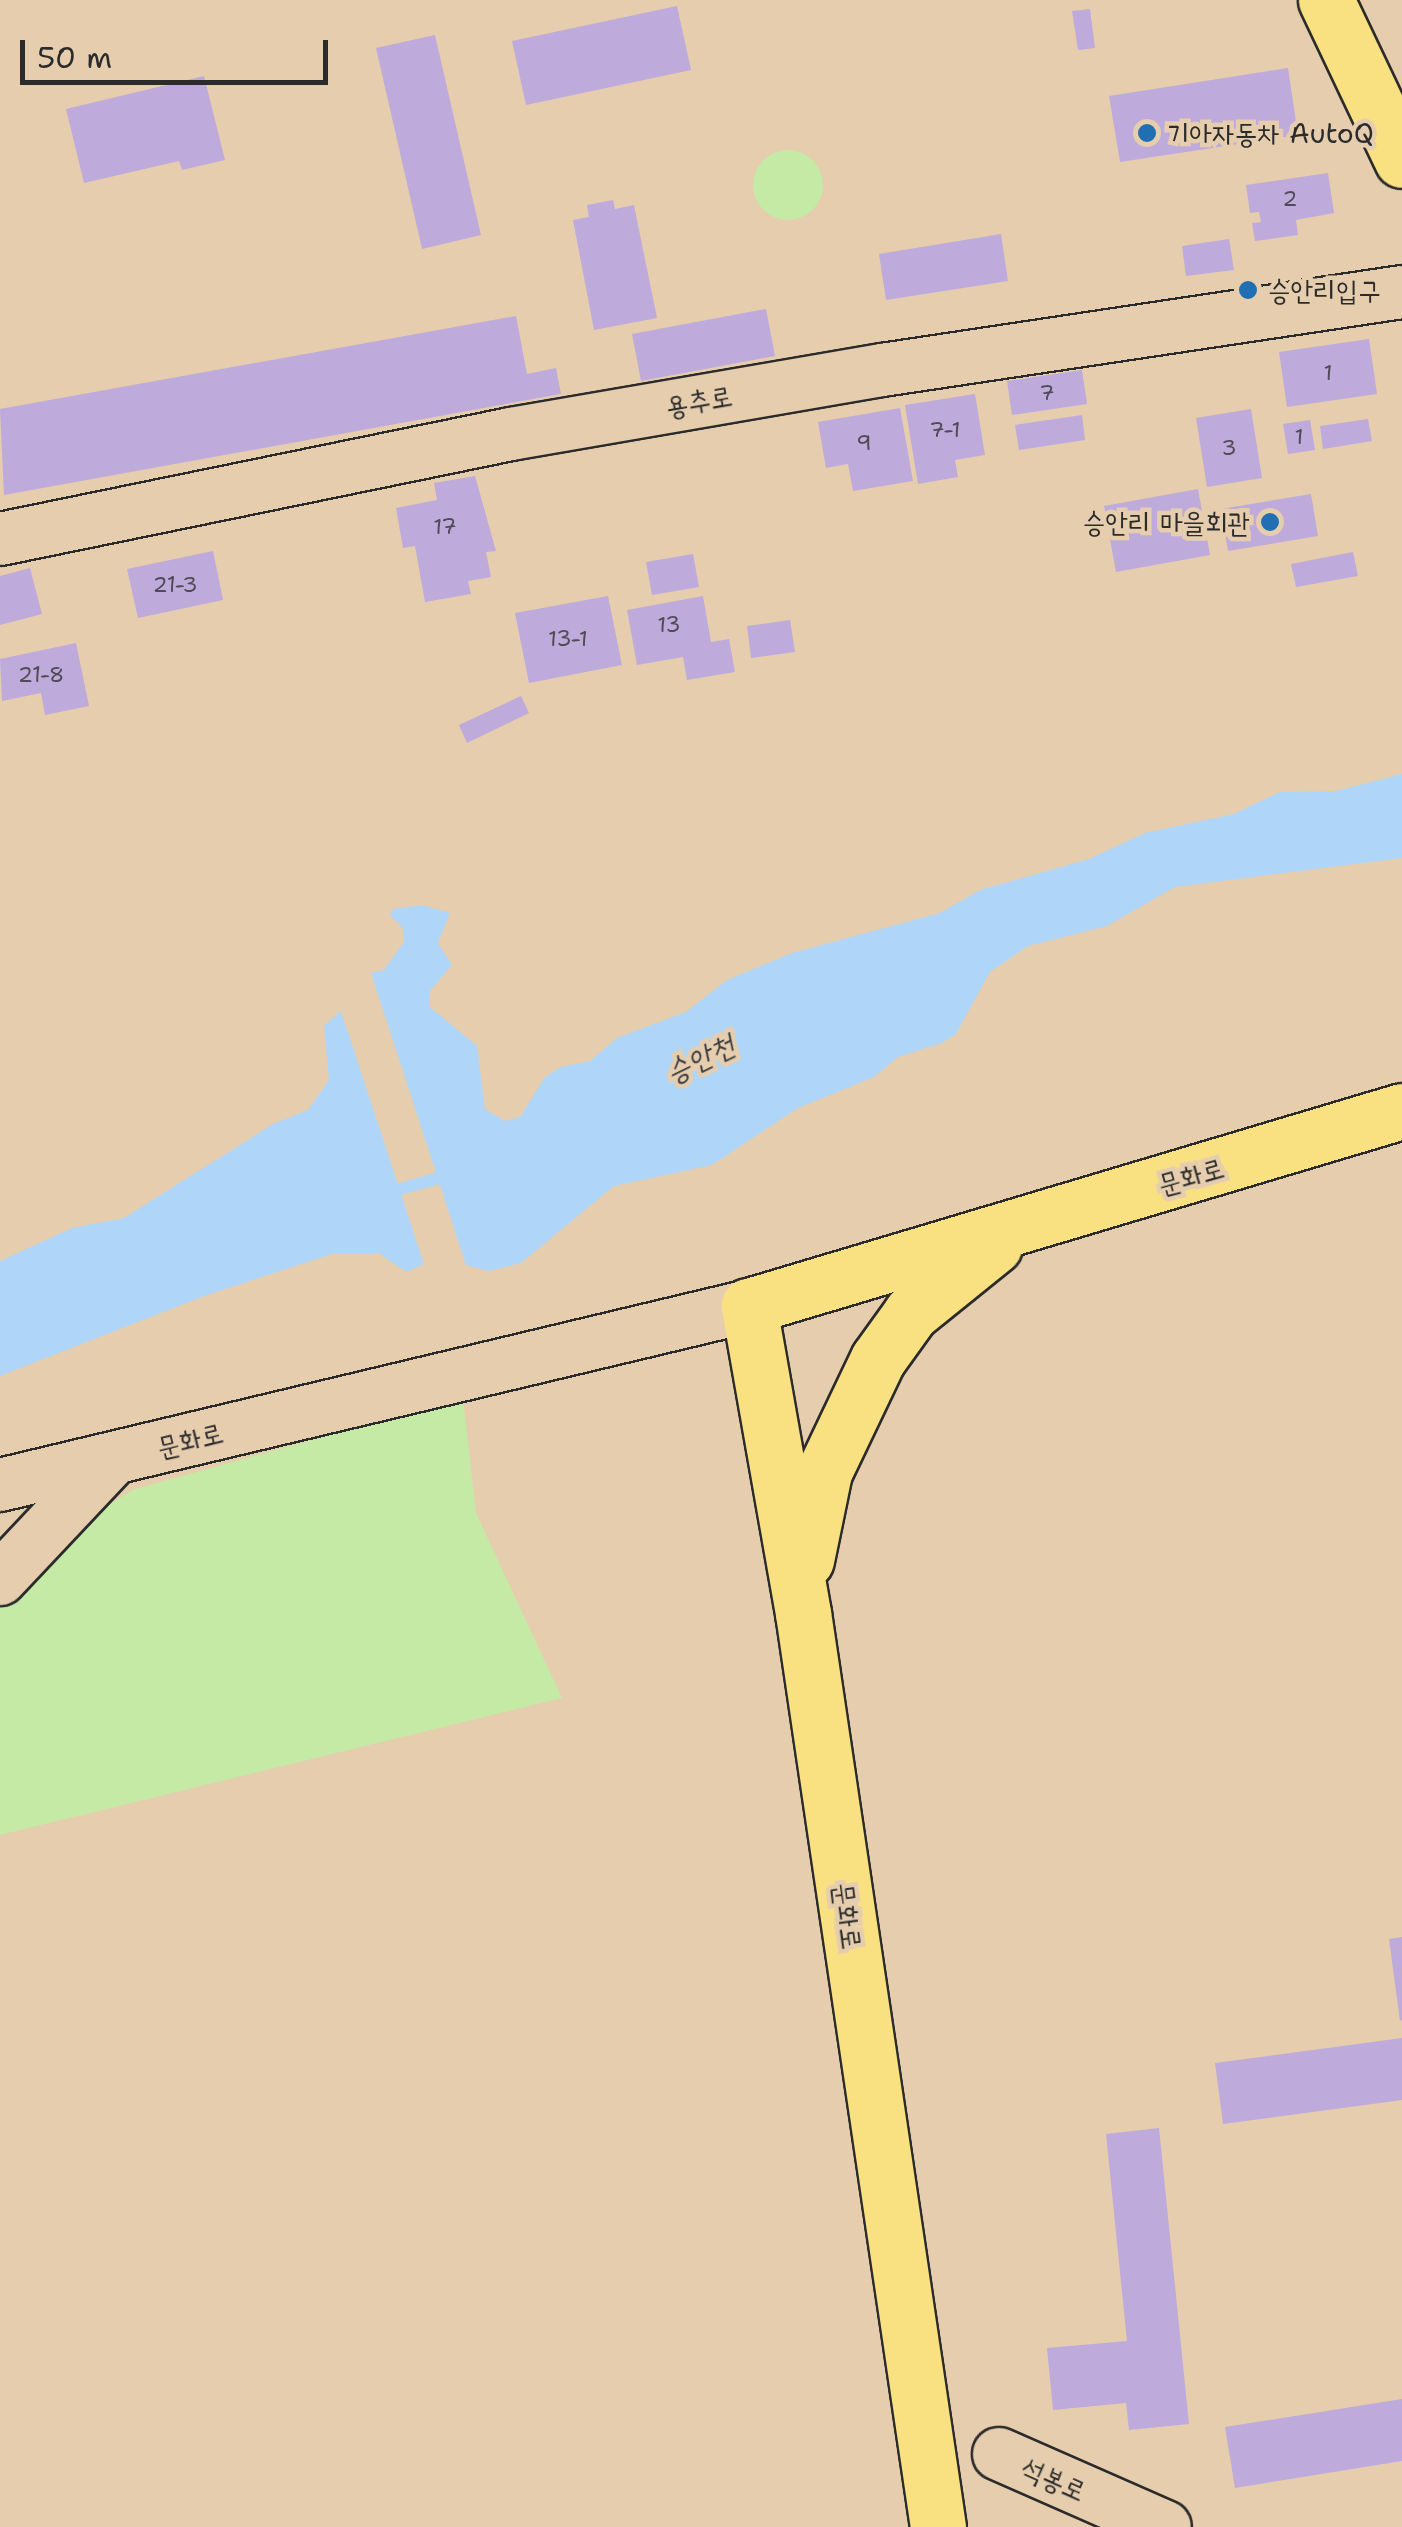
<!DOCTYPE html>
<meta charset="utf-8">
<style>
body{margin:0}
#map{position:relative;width:1402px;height:2527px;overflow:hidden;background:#e5cdae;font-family:"Shantell Sans","Poor Story",sans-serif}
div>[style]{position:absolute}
.green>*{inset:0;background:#c4eaa5}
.round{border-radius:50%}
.water>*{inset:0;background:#afd6f9}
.stream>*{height:12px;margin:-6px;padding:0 6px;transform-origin:6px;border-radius:6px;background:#afd6f9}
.building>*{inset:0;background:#beabdb}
.roads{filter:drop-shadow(2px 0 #2b2b2b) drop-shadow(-2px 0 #2b2b2b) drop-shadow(0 2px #2b2b2b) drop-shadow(0 -2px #2b2b2b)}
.minor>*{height:52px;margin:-26px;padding:0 26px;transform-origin:26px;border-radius:26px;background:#e5cdae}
.major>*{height:55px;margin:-27.5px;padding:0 27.5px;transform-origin:27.5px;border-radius:27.5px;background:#f9e181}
.dots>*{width:28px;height:28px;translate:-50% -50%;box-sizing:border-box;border:5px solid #e5cdae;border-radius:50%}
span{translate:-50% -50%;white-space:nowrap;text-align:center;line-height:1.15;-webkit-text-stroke:9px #e5cdae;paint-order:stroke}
.number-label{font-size:22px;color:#504b57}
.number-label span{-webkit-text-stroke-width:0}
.poi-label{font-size:28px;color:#2b2b2b}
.left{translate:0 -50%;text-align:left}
.right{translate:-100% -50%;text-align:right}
.street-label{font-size:28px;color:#2b2b2b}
.water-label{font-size:30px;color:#383c40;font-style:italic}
.scale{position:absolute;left:20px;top:40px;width:308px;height:45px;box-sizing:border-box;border:5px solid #2b2b2b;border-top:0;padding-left:12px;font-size:30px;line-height:35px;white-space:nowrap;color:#2b2b2b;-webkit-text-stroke:8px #e5cdae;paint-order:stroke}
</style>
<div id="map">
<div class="green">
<div class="round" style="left:753px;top:150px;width:70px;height:70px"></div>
<div style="clip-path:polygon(463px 1398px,476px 1513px,562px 1698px,0 1835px,0 1597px,42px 1548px,132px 1490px)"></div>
</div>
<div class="water">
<div style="clip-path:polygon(1402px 774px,1402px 858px,1175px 887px,1107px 926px,1028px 946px,990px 972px,956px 1034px,942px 1043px,898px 1057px,874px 1077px,798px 1108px,712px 1165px,614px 1186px,521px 1263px,489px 1271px,466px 1265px,371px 973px,384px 970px,404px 942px,403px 928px,390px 915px,393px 909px,422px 905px,450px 913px,438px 943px,452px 965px,429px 992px,429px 1006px,477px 1046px,485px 1109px,505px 1121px,520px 1117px,545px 1077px,561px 1067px,590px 1061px,617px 1038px,686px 1012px,727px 980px,792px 953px,940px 913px,980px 890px,1089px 859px,1145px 833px,1234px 814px,1280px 792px,1336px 791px)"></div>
<div style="clip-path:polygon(341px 1011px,424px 1264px,406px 1272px,379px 1253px,335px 1253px,204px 1296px,0 1376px,0 1261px,72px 1228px,124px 1218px,273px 1124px,308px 1110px,329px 1080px,324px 1026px)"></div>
</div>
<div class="stream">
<div style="left:386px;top:1193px;width:70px;rotate:-15.8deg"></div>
</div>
<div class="building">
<div style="clip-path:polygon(677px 6px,691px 70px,526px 105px,512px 41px)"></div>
<div style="clip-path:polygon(1090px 9px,1095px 48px,1078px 50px,1072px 11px)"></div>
<div style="clip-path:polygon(435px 35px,481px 235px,422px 249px,376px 48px)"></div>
<div style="clip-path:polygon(1288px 68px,1298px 135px,1120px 162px,1109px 96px)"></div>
<div style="clip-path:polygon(204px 76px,225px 160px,182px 170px,179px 161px,84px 183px,66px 109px)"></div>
<div style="clip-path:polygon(1328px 173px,1334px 213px,1296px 220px,1298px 235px,1255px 241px,1252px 223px,1261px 222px,1259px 212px,1250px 213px,1246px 185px)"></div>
<div style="clip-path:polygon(613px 200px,615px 209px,634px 205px,657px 318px,594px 330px,573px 220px,589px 217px,587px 205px)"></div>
<div style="clip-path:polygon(1001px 234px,1008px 281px,886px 300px,879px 254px)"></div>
<div style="clip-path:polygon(1229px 239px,1234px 270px,1186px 276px,1182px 246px)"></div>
<div style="clip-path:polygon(766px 309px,775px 356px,641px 381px,632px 334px)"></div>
<div style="clip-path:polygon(516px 316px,527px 374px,556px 368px,561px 394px,4px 495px,0 409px)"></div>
<div style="clip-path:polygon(1369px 339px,1377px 394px,1287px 407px,1279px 352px)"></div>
<div style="clip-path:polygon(1082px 370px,1087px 404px,1012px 415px,1007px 381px)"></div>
<div style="clip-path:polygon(975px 394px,985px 455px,955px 460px,958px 477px,918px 484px,905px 405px)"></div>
<div style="clip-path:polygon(900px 408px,913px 481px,853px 491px,848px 464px,826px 468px,818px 422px)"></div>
<div style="clip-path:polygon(1251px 409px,1262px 478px,1207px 487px,1196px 418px)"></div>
<div style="clip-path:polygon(1082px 415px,1085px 440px,1019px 450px,1015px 425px)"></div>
<div style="clip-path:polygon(1368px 419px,1372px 441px,1323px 449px,1320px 426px)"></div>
<div style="clip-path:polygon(1310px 420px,1315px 450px,1288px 454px,1283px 424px)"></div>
<div style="clip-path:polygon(475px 476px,496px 551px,486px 552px,491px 577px,468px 581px,471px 594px,425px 602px,415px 546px,403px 548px,396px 508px,437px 500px,434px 483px)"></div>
<div style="clip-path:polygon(1198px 489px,1210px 555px,1116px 572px,1104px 506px)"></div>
<div style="clip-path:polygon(1311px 494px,1318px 536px,1228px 551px,1221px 509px)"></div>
<div style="clip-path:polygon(213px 551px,223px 600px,138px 618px,127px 569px)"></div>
<div style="clip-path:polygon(1353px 552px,1358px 576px,1296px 587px,1291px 564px)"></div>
<div style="clip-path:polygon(693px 554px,699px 587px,652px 595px,646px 562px)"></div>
<div style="clip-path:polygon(30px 568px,42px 614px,0 625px,0 576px)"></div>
<div style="clip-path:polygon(608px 596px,622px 665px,529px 683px,515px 613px)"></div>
<div style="clip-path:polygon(703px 596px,711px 642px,729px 639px,735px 672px,687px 680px,683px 657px,637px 665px,627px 610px)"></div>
<div style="clip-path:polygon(790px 620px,795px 652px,751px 658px,747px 626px)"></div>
<div style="clip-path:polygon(76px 643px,89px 706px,45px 715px,41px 693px,2px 701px,0 659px)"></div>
<div style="clip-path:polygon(521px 696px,529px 713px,467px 743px,459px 725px)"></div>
<div style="clip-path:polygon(1402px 1937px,1402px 2020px,1400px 2021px,1389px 1939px)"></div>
<div style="clip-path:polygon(1402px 2038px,1402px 2100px,1223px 2124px,1215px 2063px)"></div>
<div style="clip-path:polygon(1159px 2128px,1189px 2424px,1129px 2430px,1126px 2403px,1053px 2410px,1047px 2348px,1127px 2341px,1106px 2134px)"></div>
<div style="clip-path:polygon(1402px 2399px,1402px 2461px,1235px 2488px,1225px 2427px)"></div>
</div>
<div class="roads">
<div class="minor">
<div style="left:0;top:539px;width:522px;rotate:-11.61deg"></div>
<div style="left:511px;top:434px;width:376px;rotate:-9.8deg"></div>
<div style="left:882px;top:370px;width:526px;rotate:-8.53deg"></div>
<div style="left:0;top:1485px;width:770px;rotate:-13.44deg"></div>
<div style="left:0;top:1579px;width:163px;rotate:-46.7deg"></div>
<div style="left:999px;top:2454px;width:181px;rotate:23.7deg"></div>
</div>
<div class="major">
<div style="left:1326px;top:0;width:177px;rotate:64.6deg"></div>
<div style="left:806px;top:1560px;width:90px;rotate:-78.4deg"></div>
<div style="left:824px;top:1472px;width:125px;rotate:-64.5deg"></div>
<div style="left:878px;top:1359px;width:57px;rotate:-54.3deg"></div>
<div style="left:911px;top:1313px;width:107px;rotate:-38.9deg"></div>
<div style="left:938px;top:2527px;width:924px;rotate:-98.4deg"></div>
<div style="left:803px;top:1613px;width:312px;rotate:-100deg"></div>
<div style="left:749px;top:1306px;width:681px;rotate:-16.63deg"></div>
</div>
</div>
<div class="dots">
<div style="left:1147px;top:133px;background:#1f6fb2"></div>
<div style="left:1248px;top:290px;background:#1f6fb2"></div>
<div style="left:1270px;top:522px;background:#1f6fb2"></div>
</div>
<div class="number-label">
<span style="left:1290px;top:199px">2</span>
<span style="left:1328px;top:373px">1</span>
<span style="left:1047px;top:393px">7</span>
<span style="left:945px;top:430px">7-1</span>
<span style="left:1299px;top:437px">1</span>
<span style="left:864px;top:443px">9</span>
<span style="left:1229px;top:448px">3</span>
<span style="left:445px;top:527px">17</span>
<span style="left:175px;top:585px">21-3</span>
<span style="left:669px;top:625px">13</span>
<span style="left:568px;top:639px">13-1</span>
<span style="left:41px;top:675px">21-8</span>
</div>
<div class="poi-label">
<span class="left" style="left:1167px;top:133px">기아자동차 AutoQ</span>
<span class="left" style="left:1268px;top:290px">승안리입구</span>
<span class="right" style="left:1250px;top:522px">승안리 마을회관</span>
</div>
<div class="street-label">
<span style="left:699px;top:401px;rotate:-10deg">용추로</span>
<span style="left:1191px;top:1176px;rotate:-16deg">문화로</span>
<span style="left:190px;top:1440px;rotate:-14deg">문화로</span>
<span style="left:848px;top:1916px;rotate:82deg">문화로</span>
<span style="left:1054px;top:2479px;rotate:24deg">석봉로</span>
</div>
<div class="water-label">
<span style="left:700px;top:1059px;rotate:-26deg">승안천</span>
</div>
<div class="scale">50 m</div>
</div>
